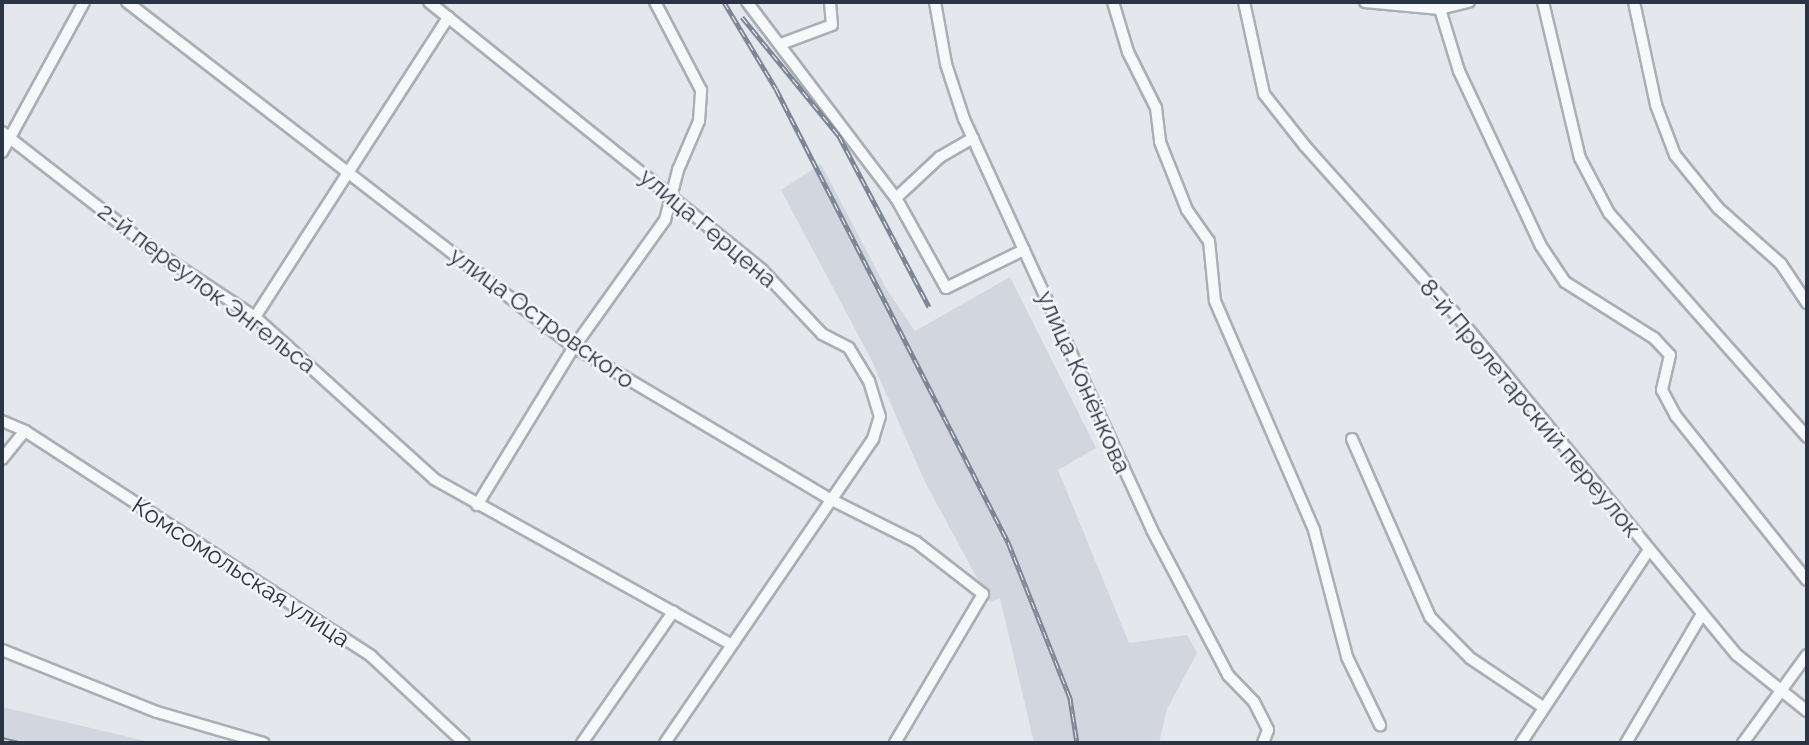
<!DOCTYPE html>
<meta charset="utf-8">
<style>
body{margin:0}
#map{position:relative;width:1809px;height:745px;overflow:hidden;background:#e4e7ec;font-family:Raleway,sans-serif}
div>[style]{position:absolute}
.built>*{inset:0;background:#d2d6de}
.roads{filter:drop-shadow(2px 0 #a9aeb7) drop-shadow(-2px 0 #a9aeb7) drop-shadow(0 2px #a9aeb7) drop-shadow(0 -2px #a9aeb7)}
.street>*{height:10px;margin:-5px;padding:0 5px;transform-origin:5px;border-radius:5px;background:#f7f8fa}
.rail>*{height:5px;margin-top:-2.5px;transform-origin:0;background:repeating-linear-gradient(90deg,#f4f6f9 0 8px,#7d8696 0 16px);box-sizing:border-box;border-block:2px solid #7d8696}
span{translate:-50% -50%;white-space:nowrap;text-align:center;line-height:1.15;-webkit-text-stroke:5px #f4f6f9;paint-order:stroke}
.street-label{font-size:24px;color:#2b3445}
.frame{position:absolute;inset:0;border:4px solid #2b3445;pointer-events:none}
</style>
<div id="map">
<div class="built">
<div style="clip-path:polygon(821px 164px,887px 290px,915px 331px,1010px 277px,1096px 448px,1058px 470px,1129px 643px,1187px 635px,1197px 653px,1167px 709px,1159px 743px,1034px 743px,1000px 598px,990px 602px,925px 482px,871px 359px,781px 190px)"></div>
<div style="clip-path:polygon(2px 707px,154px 743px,2px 743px)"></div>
</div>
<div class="roads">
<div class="street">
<div style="left:127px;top:2px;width:565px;rotate:37.66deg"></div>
<div style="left:574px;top:347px;width:298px;rotate:30.7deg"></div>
<div style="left:830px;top:499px;width:96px;rotate:26.6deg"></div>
<div style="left:916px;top:542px;width:85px;rotate:37.8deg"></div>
<div style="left:983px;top:594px;width:173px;rotate:120.6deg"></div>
<div style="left:429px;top:2px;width:427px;rotate:38.8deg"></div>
<div style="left:762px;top:270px;width:88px;rotate:46.8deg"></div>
<div style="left:822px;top:334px;width:30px;rotate:27deg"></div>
<div style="left:849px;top:348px;width:39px;rotate:59deg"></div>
<div style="left:869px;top:381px;width:37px;rotate:73deg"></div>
<div style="left:880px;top:416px;width:24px;rotate:107deg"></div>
<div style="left:873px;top:439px;width:368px;rotate:124.4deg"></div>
<div style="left:747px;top:2px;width:246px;rotate:52.8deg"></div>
<div style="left:935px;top:2px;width:63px;rotate:79.9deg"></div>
<div style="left:946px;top:64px;width:58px;rotate:71.9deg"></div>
<div style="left:964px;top:119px;width:452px;rotate:65.4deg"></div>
<div style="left:1152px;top:530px;width:164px;rotate:62.3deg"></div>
<div style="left:1228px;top:675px;width:37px;rotate:46deg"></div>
<div style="left:1254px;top:702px;width:31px;rotate:63deg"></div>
<div style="left:1268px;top:730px;width:14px;rotate:111deg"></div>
<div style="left:1113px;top:2px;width:52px;rotate:73.3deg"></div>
<div style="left:1128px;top:52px;width:63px;rotate:63.4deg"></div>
<div style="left:1156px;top:108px;width:34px;rotate:83deg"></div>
<div style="left:1160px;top:142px;width:73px;rotate:68.3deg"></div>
<div style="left:1187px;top:210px;width:38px;rotate:55deg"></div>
<div style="left:1209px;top:241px;width:60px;rotate:84.3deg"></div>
<div style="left:1215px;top:301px;width:249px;rotate:66.6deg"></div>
<div style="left:1314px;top:530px;width:131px;rotate:75.4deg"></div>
<div style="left:1347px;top:657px;width:76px;rotate:64.1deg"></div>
<div style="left:1244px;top:2px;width:94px;rotate:77.7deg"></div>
<div style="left:1264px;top:94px;width:66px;rotate:51.7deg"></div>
<div style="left:1305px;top:146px;width:237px;rotate:48.2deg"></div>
<div style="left:1463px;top:323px;width:430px;rotate:50.5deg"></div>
<div style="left:1737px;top:655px;width:90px;rotate:38.7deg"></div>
<div style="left:1365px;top:2px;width:75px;rotate:5.3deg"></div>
<div style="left:1440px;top:9px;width:30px;rotate:-14deg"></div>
<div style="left:1543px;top:2px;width:160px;rotate:76.7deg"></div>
<div style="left:1580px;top:158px;width:62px;rotate:62.2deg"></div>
<div style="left:1609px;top:213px;width:299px;rotate:48.5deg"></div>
<div style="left:1634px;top:2px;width:105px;rotate:77.9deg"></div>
<div style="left:1656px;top:105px;width:53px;rotate:69.2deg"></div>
<div style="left:1675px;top:155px;width:68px;rotate:50.9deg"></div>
<div style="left:1718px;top:208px;width:84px;rotate:41.6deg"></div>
<div style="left:1781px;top:264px;width:47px;rotate:56.3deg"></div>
<div style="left:1440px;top:9px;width:65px;rotate:73deg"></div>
<div style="left:1459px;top:71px;width:193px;rotate:64.9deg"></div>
<div style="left:1541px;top:246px;width:43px;rotate:56.3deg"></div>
<div style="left:1565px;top:282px;width:105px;rotate:32.2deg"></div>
<div style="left:1654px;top:338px;width:23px;rotate:47deg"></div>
<div style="left:1670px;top:355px;width:36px;rotate:103deg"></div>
<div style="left:1662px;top:390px;width:30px;rotate:62deg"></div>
<div style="left:1676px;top:416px;width:210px;rotate:51.4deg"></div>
<div style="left:781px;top:44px;width:54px;rotate:-20.4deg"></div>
<div style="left:832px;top:25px;width:23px;rotate:-95deg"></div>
<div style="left:2px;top:132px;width:194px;rotate:37.9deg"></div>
<div style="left:155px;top:251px;width:120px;rotate:33.4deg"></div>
<div style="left:255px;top:317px;width:241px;rotate:42.1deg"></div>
<div style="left:434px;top:479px;width:339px;rotate:29.1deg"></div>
<div style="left:973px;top:138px;width:38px;rotate:150deg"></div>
<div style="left:940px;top:157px;width:60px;rotate:137deg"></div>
<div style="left:896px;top:198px;width:103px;rotate:60.9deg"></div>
<div style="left:946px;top:288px;width:87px;rotate:-26deg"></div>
<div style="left:2px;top:152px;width:171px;rotate:-61.3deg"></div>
<div style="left:255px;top:317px;width:357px;rotate:-57.2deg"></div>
<div style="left:2px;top:421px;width:25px;rotate:23deg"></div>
<div style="left:25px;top:431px;width:413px;rotate:33deg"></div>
<div style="left:371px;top:656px;width:127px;rotate:43.1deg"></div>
<div style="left:1352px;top:439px;width:194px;rotate:66.3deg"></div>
<div style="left:1430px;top:617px;width:57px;rotate:45.7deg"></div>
<div style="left:1470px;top:658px;width:88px;rotate:33.9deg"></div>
<div style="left:2px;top:459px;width:36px;rotate:-51deg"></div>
<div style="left:477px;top:505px;width:185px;rotate:-58.5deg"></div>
<div style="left:574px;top:347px;width:156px;rotate:-54.4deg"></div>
<div style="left:665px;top:220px;width:52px;rotate:-75.4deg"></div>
<div style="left:678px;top:170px;width:53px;rotate:-66.8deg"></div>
<div style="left:699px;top:121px;width:31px;rotate:-86deg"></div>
<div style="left:701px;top:90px;width:99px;rotate:-117.6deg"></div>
<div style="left:2px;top:650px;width:167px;rotate:21.8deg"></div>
<div style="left:157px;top:712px;width:111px;rotate:16.2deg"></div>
<div style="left:582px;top:743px;width:160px;rotate:-55.2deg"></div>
<div style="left:1521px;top:743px;width:230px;rotate:-56.5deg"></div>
<div style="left:1626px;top:743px;width:150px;rotate:-59.5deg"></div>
<div style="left:1743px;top:743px;width:109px;rotate:-54deg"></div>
</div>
</div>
<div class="rail">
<div style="left:724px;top:2px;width:101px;rotate:59.1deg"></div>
<div style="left:776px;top:89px;width:509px;rotate:62.88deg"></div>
<div style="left:1008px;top:542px;width:168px;rotate:68.3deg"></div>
<div style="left:1070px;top:698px;width:46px;rotate:81.2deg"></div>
<div style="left:742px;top:17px;width:154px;rotate:50.8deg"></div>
<div style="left:839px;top:136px;width:193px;rotate:62.2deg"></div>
<div style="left:2px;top:739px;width:17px;rotate:13deg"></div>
</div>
<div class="street-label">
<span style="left:708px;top:228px;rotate:40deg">улица Герцена</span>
<span style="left:207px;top:288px;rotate:37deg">2-й переулок Энгельса</span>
<span style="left:542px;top:318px;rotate:36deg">улица Островского</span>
<span style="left:1084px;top:382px;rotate:66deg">улица Конёнкова</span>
<span style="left:1530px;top:408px;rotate:50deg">8-й Пролетарский переулок</span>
<span style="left:241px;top:572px;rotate:33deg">Комсомольская улица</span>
</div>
<div class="frame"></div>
</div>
